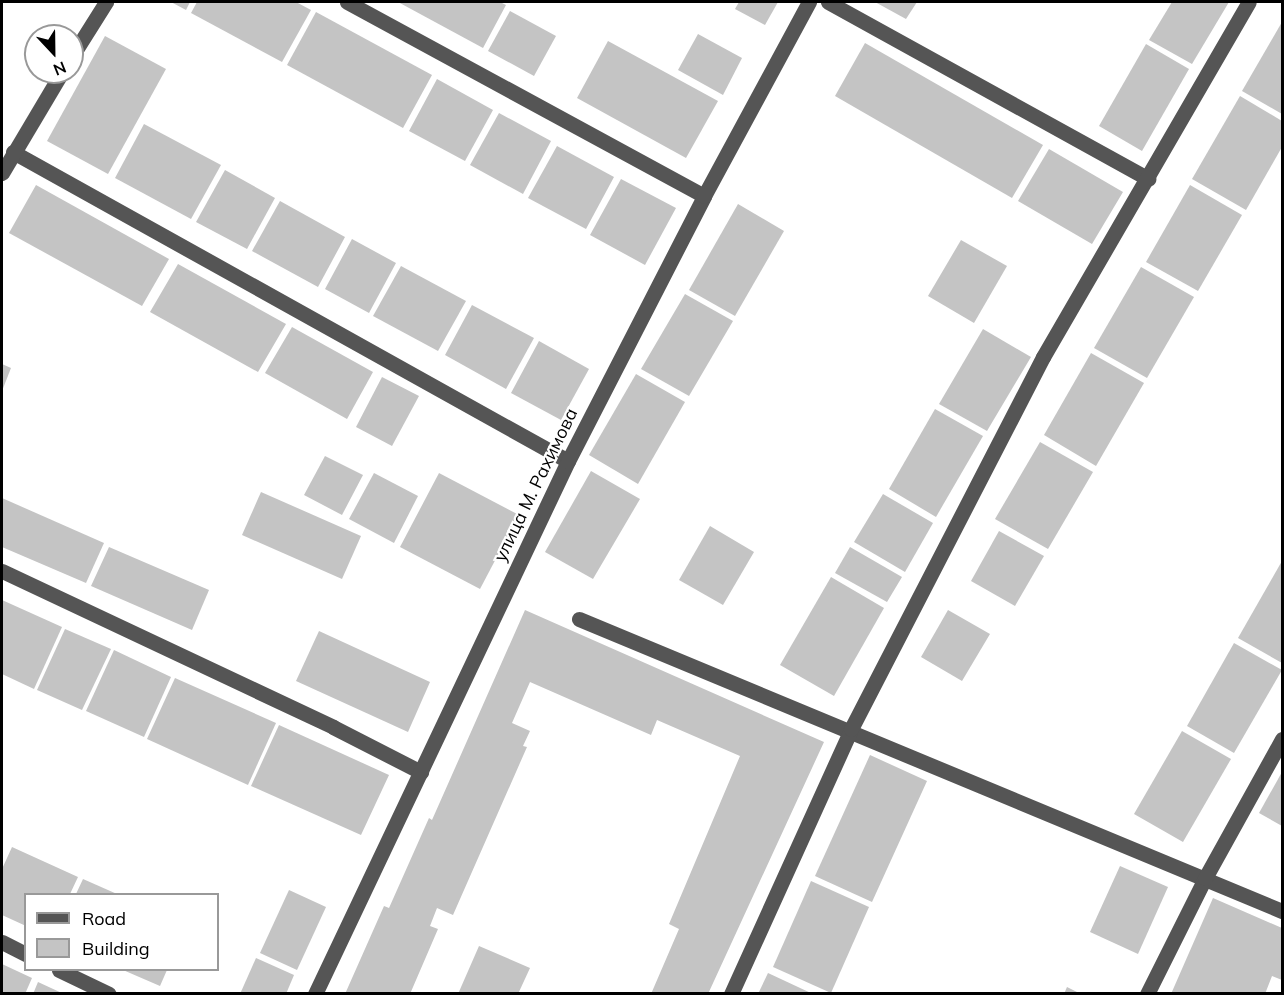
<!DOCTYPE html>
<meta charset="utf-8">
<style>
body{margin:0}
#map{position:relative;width:1284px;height:995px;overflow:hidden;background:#fff;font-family:Mulish,sans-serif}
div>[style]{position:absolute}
.building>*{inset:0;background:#c4c4c4}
.minor>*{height:15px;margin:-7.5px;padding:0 7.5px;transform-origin:7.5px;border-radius:7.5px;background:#555}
span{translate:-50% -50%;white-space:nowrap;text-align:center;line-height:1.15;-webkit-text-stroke:4.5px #fff;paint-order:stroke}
.street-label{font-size:18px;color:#000}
.frame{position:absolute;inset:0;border:3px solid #000;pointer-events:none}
.legend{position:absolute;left:24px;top:893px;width:195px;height:78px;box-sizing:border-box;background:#fff;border:2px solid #999;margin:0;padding:8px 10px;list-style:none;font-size:18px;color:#000}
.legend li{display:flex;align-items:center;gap:12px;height:30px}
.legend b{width:30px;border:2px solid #999}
.north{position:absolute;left:24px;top:24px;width:60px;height:60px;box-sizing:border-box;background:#fff;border:2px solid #999;border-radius:50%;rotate:158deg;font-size:16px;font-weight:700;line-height:24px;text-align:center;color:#000}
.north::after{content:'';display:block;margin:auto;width:21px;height:27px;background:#000;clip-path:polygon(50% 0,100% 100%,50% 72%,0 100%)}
</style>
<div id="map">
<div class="building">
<div style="clip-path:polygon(171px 2px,190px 2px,186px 10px)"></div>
<div style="clip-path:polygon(197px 2px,296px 2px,311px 10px,282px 62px,191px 13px)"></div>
<div style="clip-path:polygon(398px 2px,500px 2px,506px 5px,483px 48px)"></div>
<div style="clip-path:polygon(739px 2px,778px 2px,765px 25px,735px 9px)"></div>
<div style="clip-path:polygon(875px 2px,917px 2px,906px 19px)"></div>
<div style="clip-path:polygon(1172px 2px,1229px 2px,1192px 64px,1149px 40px)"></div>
<div style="clip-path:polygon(510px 11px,556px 36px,534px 76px,488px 51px)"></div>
<div style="clip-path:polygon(316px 12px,432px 75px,403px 128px,287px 65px)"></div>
<div style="clip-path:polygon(1282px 22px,1282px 114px,1242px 91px)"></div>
<div style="clip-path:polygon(698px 34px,742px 58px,723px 95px,678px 70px)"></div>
<div style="clip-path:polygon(105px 36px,166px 69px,108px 174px,47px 141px)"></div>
<div style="clip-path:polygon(608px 41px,718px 101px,686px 158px,577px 98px)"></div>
<div style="clip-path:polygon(865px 43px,1043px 145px,1012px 198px,835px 96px)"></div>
<div style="clip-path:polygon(1146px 44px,1189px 69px,1142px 151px,1099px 126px)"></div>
<div style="clip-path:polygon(437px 79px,493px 110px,465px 161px,409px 131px)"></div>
<div style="clip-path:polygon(1240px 96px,1282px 121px,1282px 147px,1246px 210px,1192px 179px)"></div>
<div style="clip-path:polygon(499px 113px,551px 141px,523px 194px,470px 165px)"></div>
<div style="clip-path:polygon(144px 124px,221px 165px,191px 219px,115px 178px)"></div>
<div style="clip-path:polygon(557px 146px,614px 177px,586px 229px,528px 198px)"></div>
<div style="clip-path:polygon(1049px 149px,1123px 192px,1092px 244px,1018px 201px)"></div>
<div style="clip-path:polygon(225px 170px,275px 198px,247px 249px,196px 222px)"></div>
<div style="clip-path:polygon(621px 179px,676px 208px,645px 265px,590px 235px)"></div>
<div style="clip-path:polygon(36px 185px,169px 259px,142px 306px,9px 233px)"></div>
<div style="clip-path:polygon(1190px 185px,1242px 215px,1198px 291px,1146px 262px)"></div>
<div style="clip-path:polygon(280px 201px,345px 237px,318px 287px,252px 251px)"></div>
<div style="clip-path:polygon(738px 204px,784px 231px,735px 316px,689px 290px)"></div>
<div style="clip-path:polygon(352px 239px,396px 263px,369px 313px,325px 289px)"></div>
<div style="clip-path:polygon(961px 240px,1007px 266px,974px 323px,928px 296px)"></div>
<div style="clip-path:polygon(178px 264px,286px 324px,258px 372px,150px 312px)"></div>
<div style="clip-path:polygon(401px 266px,466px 301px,438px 351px,373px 316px)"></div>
<div style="clip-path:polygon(1141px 267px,1194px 297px,1147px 378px,1094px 348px)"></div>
<div style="clip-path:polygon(685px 294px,733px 321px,689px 396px,641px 369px)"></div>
<div style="clip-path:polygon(472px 305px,534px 338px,506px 389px,445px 355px)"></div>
<div style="clip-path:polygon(292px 327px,373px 372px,347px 419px,265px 373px)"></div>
<div style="clip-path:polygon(983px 329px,1031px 357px,987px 431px,939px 404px)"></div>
<div style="clip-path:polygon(539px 341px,589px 369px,561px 420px,511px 393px)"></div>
<div style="clip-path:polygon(1091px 353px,1144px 383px,1096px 466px,1044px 435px)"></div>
<div style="clip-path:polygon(2px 364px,11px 368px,2px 391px)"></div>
<div style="clip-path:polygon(636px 374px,685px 402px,638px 484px,589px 455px)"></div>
<div style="clip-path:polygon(382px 377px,419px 396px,392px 446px,356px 427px)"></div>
<div style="clip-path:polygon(935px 409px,983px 436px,936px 517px,889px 489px)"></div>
<div style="clip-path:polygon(1040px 442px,1093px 472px,1048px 549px,995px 519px)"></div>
<div style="clip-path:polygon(325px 456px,363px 475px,342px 515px,304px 495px)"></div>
<div style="clip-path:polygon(591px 471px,640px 499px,593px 579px,545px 552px)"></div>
<div style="clip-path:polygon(374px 473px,418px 496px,394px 543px,349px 519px)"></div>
<div style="clip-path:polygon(439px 473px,519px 515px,480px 589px,400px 547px)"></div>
<div style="clip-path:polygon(261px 492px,361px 536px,342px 579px,242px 535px)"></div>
<div style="clip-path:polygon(883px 494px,933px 523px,905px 572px,854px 542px)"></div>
<div style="clip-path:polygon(2px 498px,104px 543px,86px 583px,2px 547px)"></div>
<div style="clip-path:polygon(710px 526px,754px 552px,723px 605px,679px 580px)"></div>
<div style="clip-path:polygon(999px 531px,1044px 556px,1015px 606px,971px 581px)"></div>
<div style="clip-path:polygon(109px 547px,209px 590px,192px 630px,91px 586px)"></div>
<div style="clip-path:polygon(850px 547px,902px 577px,887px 602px,835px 573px)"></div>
<div style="clip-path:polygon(1282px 561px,1282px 663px,1238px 638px)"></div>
<div style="clip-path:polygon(831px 577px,884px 608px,834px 696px,780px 665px)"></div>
<div style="clip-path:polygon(2px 600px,62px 627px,34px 689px,2px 674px)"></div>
<div style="clip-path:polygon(525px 610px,824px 742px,708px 994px,651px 994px,679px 929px,669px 924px,740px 756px,657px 720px,651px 735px,530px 682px,512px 723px,530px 731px,523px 746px,527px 747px,453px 915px,437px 908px,430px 926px,438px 929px,410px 994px,345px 994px,384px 906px,389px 908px,429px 818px,432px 820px)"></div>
<div style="clip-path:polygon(948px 610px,990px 634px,962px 681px,921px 657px)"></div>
<div style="clip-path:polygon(65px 629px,111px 649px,82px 710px,37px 690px)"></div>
<div style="clip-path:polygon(319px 631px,430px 682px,408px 732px,296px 681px)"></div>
<div style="clip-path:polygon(1234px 643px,1282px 670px,1234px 753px,1187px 726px)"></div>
<div style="clip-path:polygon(114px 650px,171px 677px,144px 737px,86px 711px)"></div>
<div style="clip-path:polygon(175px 678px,276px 723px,248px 785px,147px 739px)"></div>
<div style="clip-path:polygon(279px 725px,389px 775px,361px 835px,251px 786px)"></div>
<div style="clip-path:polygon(1182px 731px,1231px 759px,1183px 842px,1134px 814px)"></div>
<div style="clip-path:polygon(870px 755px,927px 781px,872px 902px,815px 876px)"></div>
<div style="clip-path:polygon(1282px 772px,1282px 826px,1259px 813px)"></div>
<div style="clip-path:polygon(12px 847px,78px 877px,70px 894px,26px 894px,26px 926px,2px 915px,2px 869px)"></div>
<div style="clip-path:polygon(1120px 866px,1168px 887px,1138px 954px,1090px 932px)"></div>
<div style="clip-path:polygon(83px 879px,117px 894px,76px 894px)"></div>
<div style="clip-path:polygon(811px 881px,869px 907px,831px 993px,773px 967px)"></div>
<div style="clip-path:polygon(289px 890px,326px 907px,297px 970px,260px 953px)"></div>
<div style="clip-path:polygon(1213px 898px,1282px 928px,1282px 980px,1272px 976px,1265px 994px,1171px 994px)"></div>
<div style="clip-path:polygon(479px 946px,530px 968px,518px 994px,458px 994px)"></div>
<div style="clip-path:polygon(256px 958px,294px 975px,286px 994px,240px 994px)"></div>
<div style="clip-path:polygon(2px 964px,32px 978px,25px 994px,2px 994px)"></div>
<div style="clip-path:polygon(123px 970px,167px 970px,160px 986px)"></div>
<div style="clip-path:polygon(768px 973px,813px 994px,758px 994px)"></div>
<div style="clip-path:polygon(38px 982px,64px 994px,33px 994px)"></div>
<div style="clip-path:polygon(1067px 987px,1081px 994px,1064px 994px)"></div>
</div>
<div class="minor">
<div style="left:347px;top:2px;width:406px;rotate:28.5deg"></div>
<div style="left:828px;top:2px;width:366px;rotate:28.9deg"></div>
<div style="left:72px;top:56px;width:64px;rotate:-57.8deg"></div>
<div style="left:13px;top:152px;width:635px;rotate:29.11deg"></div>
<div style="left:2px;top:173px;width:117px;rotate:-59.3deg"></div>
<div style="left:2px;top:571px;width:366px;rotate:25.2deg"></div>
<div style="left:333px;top:727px;width:99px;rotate:27.1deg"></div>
<div style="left:579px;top:619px;width:761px;rotate:22.56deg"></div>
<div style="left:2px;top:942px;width:27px;rotate:27deg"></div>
<div style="left:59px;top:970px;width:55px;rotate:25.6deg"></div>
<div style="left:315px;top:994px;width:590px;rotate:-64.61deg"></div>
<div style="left:568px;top:461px;width:298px;rotate:-62.8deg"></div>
<div style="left:704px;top:196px;width:221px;rotate:-61.6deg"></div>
<div style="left:731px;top:994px;width:291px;rotate:-65.6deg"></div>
<div style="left:851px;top:729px;width:419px;rotate:-62.7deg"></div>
<div style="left:1043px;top:357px;width:410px;rotate:-59.9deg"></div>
<div style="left:1147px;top:994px;width:130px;rotate:-63.4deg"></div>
<div style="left:1205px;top:878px;width:159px;rotate:-61deg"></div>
</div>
<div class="street-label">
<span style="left:536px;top:485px;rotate:-64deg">улица М. Рахимова</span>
</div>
<div class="frame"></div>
<ul class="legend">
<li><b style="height:8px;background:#555"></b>Road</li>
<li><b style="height:16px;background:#c4c4c4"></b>Building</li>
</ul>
<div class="north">N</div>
</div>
